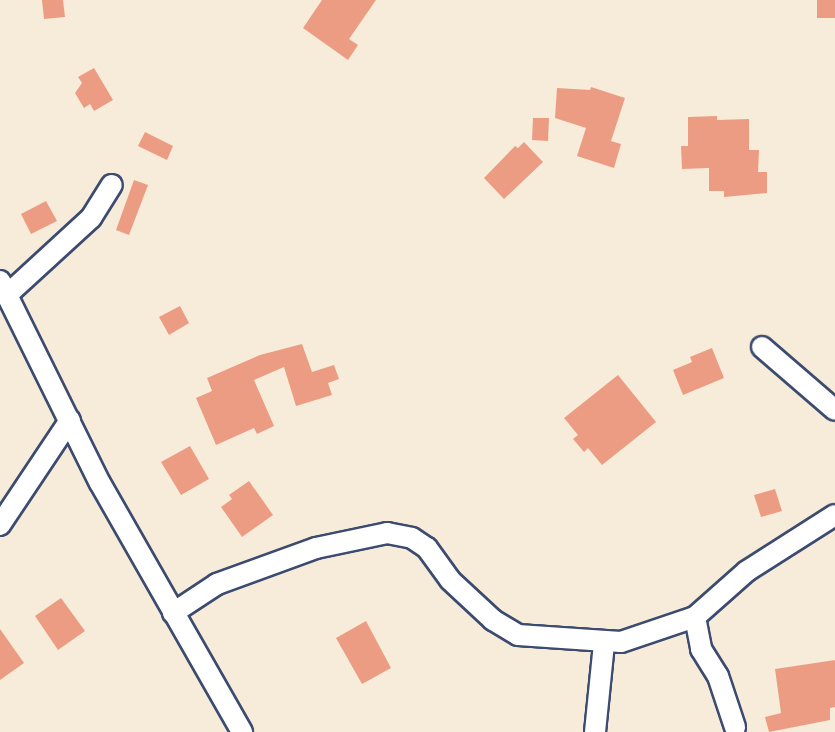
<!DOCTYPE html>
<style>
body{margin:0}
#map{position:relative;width:835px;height:732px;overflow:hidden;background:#f7ecd9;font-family:"Indie Flower",sans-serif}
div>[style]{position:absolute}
.building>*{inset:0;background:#ed9c84}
.roads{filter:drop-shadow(2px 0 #3c4b70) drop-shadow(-2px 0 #3c4b70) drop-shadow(0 2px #3c4b70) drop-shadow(0 -2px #3c4b70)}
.minor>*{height:20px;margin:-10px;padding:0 10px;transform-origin:10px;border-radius:10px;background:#fff}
span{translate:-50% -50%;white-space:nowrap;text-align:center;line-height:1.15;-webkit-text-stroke:6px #fff;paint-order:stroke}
</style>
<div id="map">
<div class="building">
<div style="clip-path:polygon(42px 0,63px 0,65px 17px,44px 19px)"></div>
<div style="clip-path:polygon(322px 0,376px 0,349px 39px,358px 45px,348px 60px,303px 28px)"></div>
<div style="clip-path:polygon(817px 0,835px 0,835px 18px,817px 18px)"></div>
<div style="clip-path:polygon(94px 68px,113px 100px,94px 111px,90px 104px,84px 108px,75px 93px,82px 83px,78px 77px)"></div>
<div style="clip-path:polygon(591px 87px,625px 98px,611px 141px,621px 144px,614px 168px,577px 156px,586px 128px,555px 118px,557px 88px,590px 90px)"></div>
<div style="clip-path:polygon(717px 116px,717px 120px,749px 119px,749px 150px,759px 150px,758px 172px,767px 172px,767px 193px,724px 197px,724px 191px,709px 191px,709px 168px,682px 169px,681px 146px,688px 146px,688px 117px)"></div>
<div style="clip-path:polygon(533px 118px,549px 118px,548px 141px,532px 140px)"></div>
<div style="clip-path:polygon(145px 132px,173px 146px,167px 160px,138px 146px)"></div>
<div style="clip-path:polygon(524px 142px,543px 162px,504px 199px,484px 178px,515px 146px,518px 148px)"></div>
<div style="clip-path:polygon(134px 180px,148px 185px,129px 235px,116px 230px)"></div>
<div style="clip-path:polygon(46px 201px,57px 221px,31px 234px,21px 214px)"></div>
<div style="clip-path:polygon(180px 306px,189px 323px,169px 335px,159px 317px)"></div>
<div style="clip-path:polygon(302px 344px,312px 372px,334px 365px,339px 379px,328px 383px,332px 395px,296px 406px,284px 367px,254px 380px,274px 426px,257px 434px,254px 428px,216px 445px,196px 398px,212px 391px,207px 378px,260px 355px)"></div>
<div style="clip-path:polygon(712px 348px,724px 378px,683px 395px,673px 370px,692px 362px,690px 357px)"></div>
<div style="clip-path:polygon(618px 375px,656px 422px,602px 465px,588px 448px,584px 452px,573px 439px,578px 435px,564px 418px)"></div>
<div style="clip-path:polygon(190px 446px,209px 479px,181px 495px,161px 462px)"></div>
<div style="clip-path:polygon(249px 481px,273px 515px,242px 537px,221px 507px,232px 499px,229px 495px)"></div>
<div style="clip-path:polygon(775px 489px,782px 511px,761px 517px,754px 495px)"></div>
<div style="clip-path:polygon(61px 598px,85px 631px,58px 650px,35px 616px)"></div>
<div style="clip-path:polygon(366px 621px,391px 668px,362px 684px,336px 638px)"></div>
<div style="clip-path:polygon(0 629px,24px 663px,0 680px)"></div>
<div style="clip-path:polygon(835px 660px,835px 707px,830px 708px,830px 720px,769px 732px,765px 717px,781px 713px,775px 669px)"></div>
</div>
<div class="roads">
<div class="minor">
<div style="left:0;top:281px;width:225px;rotate:63.7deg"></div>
<div style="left:100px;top:483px;width:287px;rotate:60.3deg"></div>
<div style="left:7px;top:295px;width:114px;rotate:-42.5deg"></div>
<div style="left:91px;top:218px;width:39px;rotate:-58deg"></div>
<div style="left:762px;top:347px;width:96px;rotate:40.8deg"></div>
<div style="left:0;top:525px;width:126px;rotate:-56.3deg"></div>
<div style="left:173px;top:613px;width:53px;rotate:-33.4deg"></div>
<div style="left:217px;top:584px;width:105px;rotate:-20deg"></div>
<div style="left:316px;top:548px;width:73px;rotate:-11.9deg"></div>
<div style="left:387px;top:533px;width:25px;rotate:11deg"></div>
<div style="left:412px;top:538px;width:18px;rotate:34deg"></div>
<div style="left:427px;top:548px;width:39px;rotate:54deg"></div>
<div style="left:450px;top:580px;width:59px;rotate:42.9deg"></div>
<div style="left:493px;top:620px;width:29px;rotate:31deg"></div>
<div style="left:518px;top:635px;width:103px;rotate:3.9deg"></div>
<div style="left:621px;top:642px;width:78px;rotate:-18.7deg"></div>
<div style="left:695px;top:617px;width:69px;rotate:-41.5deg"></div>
<div style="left:747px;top:571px;width:104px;rotate:-32.5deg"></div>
<div style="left:695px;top:617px;width:33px;rotate:79deg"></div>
<div style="left:701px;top:649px;width:32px;rotate:58deg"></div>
<div style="left:718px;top:676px;width:54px;rotate:71.6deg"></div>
<div style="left:595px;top:732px;width:89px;rotate:-84.2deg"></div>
</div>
</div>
</div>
